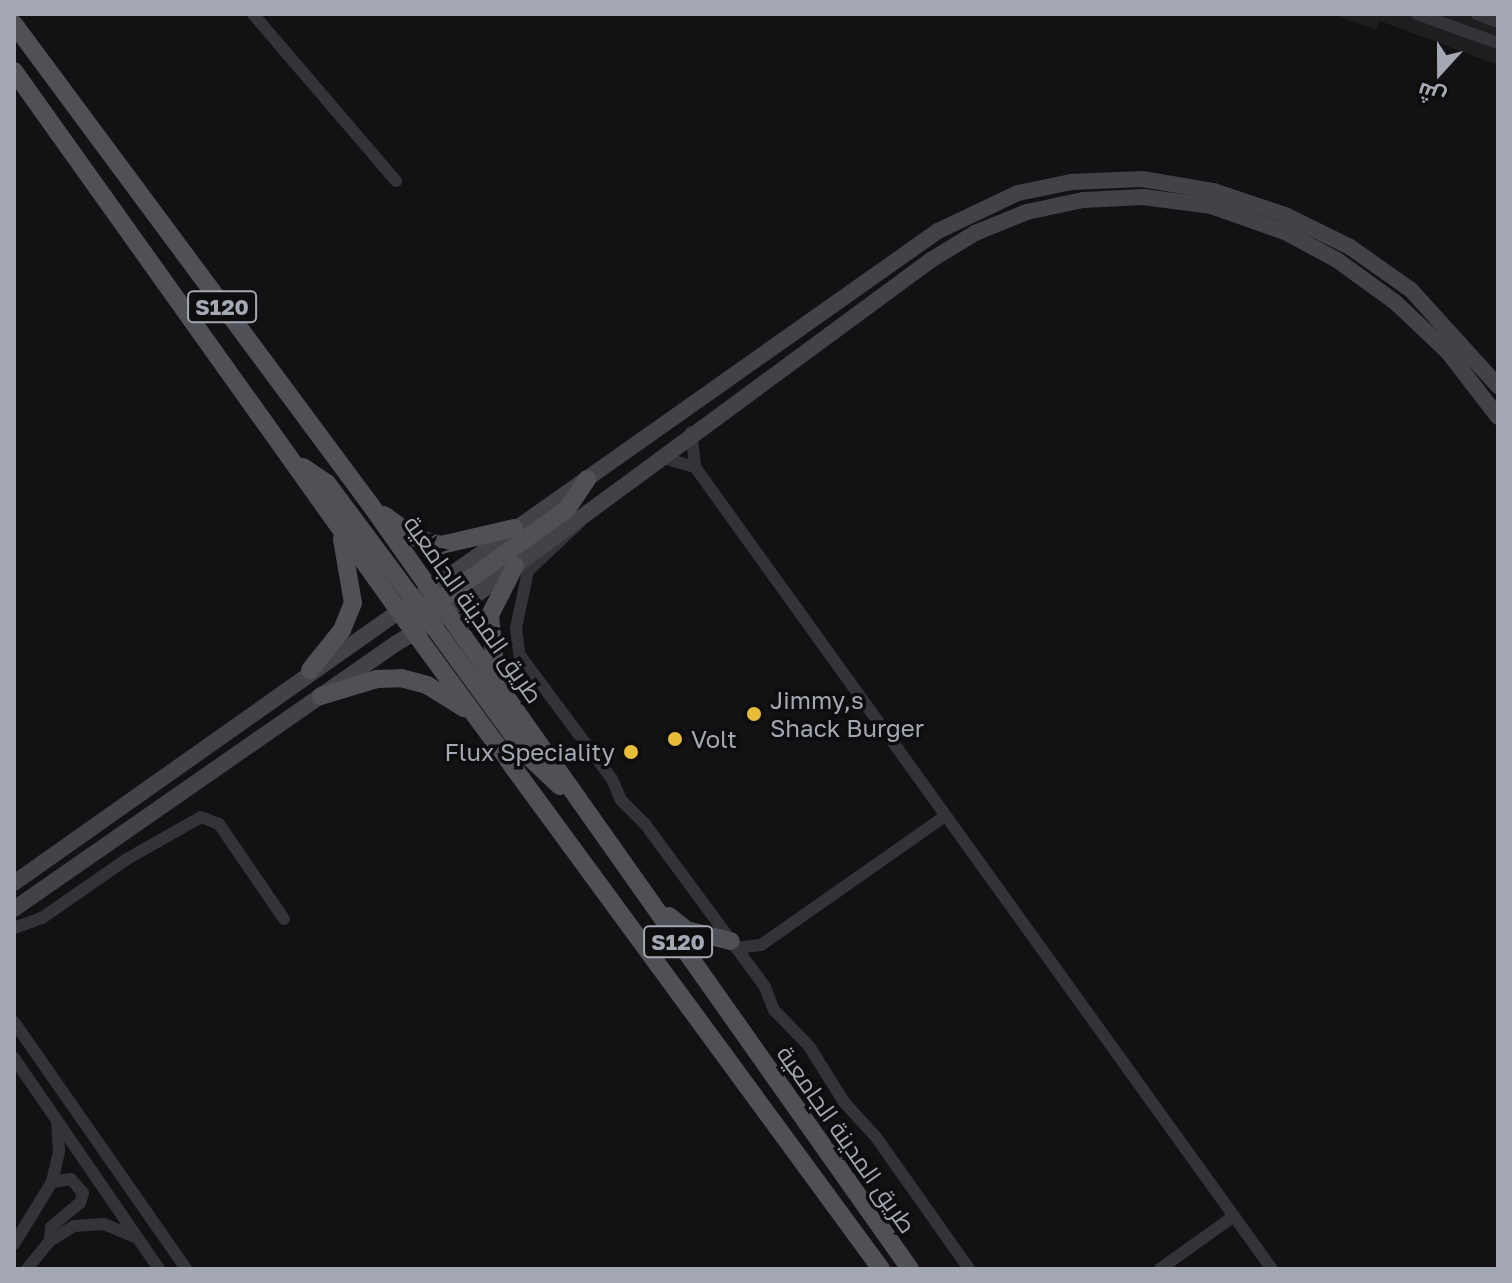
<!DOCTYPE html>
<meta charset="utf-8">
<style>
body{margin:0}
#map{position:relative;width:1512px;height:1283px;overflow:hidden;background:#121214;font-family:"Golos Text",Cairo,sans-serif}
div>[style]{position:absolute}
.built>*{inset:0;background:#1e1e21}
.minor>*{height:12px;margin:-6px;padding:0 6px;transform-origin:6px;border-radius:6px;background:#333438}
.secondary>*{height:16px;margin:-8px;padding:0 8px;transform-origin:8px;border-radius:8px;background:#424348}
.primary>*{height:18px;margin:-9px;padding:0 9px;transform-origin:9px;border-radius:9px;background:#505157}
.dots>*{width:22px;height:22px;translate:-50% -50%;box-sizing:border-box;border:4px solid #0d0d0f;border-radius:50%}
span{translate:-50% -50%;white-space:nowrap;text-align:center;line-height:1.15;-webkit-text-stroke:7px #0d0d0f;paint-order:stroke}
.shield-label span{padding:2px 6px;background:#0d0d0f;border:2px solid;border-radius:6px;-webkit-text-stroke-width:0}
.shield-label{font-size:22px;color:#a4a8b3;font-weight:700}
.street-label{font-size:24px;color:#a4a8b3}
.poi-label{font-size:24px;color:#a4a8b3}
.left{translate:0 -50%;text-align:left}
.right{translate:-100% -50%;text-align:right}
.frame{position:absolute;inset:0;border:16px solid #a4a8b3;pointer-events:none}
.north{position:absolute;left:1400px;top:32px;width:80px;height:80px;-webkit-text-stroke:6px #0d0d0f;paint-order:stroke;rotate:201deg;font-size:22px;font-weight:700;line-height:32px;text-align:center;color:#a4a8b3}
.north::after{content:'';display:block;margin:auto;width:28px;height:36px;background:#a4a8b3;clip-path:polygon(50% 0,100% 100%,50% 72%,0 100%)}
</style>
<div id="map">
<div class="built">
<div style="clip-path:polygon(1333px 14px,1498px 14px,1498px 65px,1380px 21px,1376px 30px)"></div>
</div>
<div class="minor">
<div style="left:253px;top:14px;width:220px;rotate:49.4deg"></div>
<div style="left:1417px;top:14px;width:86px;rotate:19.7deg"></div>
<div style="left:1477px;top:14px;width:22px;rotate:21deg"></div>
<div style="left:691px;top:432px;width:35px;rotate:83deg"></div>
<div style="left:695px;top:467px;width:988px;rotate:54.27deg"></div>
<div style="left:660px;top:457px;width:36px;rotate:16deg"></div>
<div style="left:580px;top:522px;width:71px;rotate:136.7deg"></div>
<div style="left:528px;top:571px;width:58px;rotate:101.9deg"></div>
<div style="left:516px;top:628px;width:26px;rotate:83deg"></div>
<div style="left:519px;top:654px;width:156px;rotate:53.4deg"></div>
<div style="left:612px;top:779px;width:23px;rotate:67deg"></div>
<div style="left:621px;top:800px;width:34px;rotate:45deg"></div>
<div style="left:645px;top:824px;width:202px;rotate:53.6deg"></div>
<div style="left:765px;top:987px;width:25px;rotate:69deg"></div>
<div style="left:774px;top:1010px;width:50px;rotate:45.8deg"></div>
<div style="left:809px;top:1046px;width:66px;rotate:58deg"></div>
<div style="left:844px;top:1102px;width:47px;rotate:47.6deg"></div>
<div style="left:876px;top:1137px;width:161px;rotate:54.8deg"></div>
<div style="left:14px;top:928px;width:30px;rotate:-20deg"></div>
<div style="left:42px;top:918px;width:103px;rotate:-34.8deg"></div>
<div style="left:127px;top:859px;width:85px;rotate:-29.6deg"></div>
<div style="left:201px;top:817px;width:19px;rotate:21deg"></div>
<div style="left:219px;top:824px;width:115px;rotate:55.6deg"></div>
<div style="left:736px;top:948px;width:25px;rotate:-7deg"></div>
<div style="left:761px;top:945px;width:223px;rotate:-35deg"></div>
<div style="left:14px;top:1022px;width:301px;rotate:55.1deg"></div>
<div style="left:14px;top:1058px;width:256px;rotate:55.5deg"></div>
<div style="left:50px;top:1241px;width:14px;rotate:-86deg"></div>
<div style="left:51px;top:1227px;width:38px;rotate:-40deg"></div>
<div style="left:80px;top:1203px;width:10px;rotate:-73deg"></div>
<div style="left:83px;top:1193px;width:18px;rotate:-131deg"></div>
<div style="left:71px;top:1179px;width:19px;rotate:171deg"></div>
<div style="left:14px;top:1244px;width:73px;rotate:-58.5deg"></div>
<div style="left:52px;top:1182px;width:32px;rotate:-77deg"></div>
<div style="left:59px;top:1151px;width:28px;rotate:-94deg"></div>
<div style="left:27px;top:1269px;width:36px;rotate:-51deg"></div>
<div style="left:50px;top:1241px;width:28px;rotate:-32deg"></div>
<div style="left:74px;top:1226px;width:30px;rotate:-4deg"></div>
<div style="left:104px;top:1224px;width:34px;rotate:23deg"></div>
<div style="left:1160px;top:1269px;width:91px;rotate:-35.6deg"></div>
</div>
<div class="secondary">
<div style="left:14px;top:883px;width:1131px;rotate:-35.21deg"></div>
<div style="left:938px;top:231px;width:89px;rotate:-25.4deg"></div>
<div style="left:1018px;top:193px;width:54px;rotate:-11.7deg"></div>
<div style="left:1071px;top:182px;width:71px;rotate:-2.4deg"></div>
<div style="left:1142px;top:179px;width:73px;rotate:9.5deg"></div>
<div style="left:1214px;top:191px;width:75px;rotate:18.7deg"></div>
<div style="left:1285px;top:215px;width:72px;rotate:26.2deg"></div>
<div style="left:1350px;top:247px;width:75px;rotate:35.2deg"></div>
<div style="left:1411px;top:290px;width:130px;rotate:47.8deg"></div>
<div style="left:14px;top:909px;width:464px;rotate:-34.8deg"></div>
<div style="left:395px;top:644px;width:81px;rotate:-30.4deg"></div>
<div style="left:465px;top:603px;width:579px;rotate:-36.35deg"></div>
<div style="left:931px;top:260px;width:52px;rotate:-31.5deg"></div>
<div style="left:975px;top:233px;width:56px;rotate:-22deg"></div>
<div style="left:1027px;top:212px;width:57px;rotate:-12.1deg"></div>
<div style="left:1083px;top:200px;width:60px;rotate:-2.9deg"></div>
<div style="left:1143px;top:197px;width:69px;rotate:7.5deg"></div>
<div style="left:1211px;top:206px;width:78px;rotate:19.4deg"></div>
<div style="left:1285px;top:232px;width:59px;rotate:28.3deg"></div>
<div style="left:1337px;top:260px;width:72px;rotate:35.9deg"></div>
<div style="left:1395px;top:302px;width:73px;rotate:43.3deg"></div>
<div style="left:1448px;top:352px;width:82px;rotate:52.4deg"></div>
</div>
<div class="primary">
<div style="left:14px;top:24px;width:598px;rotate:53.44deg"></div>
<div style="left:370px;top:504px;width:936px;rotate:54.78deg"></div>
<div style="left:14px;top:71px;width:689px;rotate:54.51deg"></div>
<div style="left:414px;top:632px;width:790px;rotate:53.75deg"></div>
<div style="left:303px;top:467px;width:29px;rotate:34deg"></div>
<div style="left:327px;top:483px;width:149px;rotate:53.4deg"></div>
<div style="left:416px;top:603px;width:20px;rotate:30deg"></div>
<div style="left:384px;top:515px;width:37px;rotate:36deg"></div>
<div style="left:414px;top:537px;width:28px;rotate:17deg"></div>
<div style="left:441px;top:545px;width:75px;rotate:-13.1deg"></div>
<div style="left:428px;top:609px;width:171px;rotate:-35.7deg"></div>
<div style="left:567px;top:509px;width:36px;rotate:-56deg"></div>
<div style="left:398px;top:610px;width:35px;rotate:22deg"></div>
<div style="left:431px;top:623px;width:165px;rotate:53.9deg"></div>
<div style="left:528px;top:756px;width:44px;rotate:43.2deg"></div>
<div style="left:310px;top:670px;width:51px;rotate:-51.3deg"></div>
<div style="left:342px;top:630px;width:29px;rotate:-68deg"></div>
<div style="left:353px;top:603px;width:65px;rotate:-99.8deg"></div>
<div style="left:496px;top:676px;width:61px;rotate:-95.6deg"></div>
<div style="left:490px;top:615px;width:55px;rotate:-63deg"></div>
<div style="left:321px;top:696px;width:59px;rotate:-16.9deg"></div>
<div style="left:377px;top:679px;width:24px;rotate:-2deg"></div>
<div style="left:401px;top:678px;width:27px;rotate:15deg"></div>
<div style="left:427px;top:685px;width:44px;rotate:31.9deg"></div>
<div style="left:669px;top:916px;width:22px;rotate:39deg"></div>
<div style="left:686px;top:930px;width:46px;rotate:13.7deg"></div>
</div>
<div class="dots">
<div style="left:754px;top:714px;background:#e6bc38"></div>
<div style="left:675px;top:739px;background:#e6bc38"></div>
<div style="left:631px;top:752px;background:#e6bc38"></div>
</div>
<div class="shield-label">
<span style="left:222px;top:307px">S120</span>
<span style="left:678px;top:942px">S120</span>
</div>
<div class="street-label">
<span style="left:474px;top:609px;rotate:55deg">طريق المدينة الجامعية</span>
<span style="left:847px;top:1139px;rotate:55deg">طريق المدينة الجامعية</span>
</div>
<div class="poi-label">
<span class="left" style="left:770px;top:714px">Jimmy,s<br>Shack Burger</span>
<span class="left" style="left:691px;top:739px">Volt</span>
<span class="right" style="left:615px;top:752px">Flux Speciality</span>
</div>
<div class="frame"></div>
<div class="north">ش</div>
</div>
